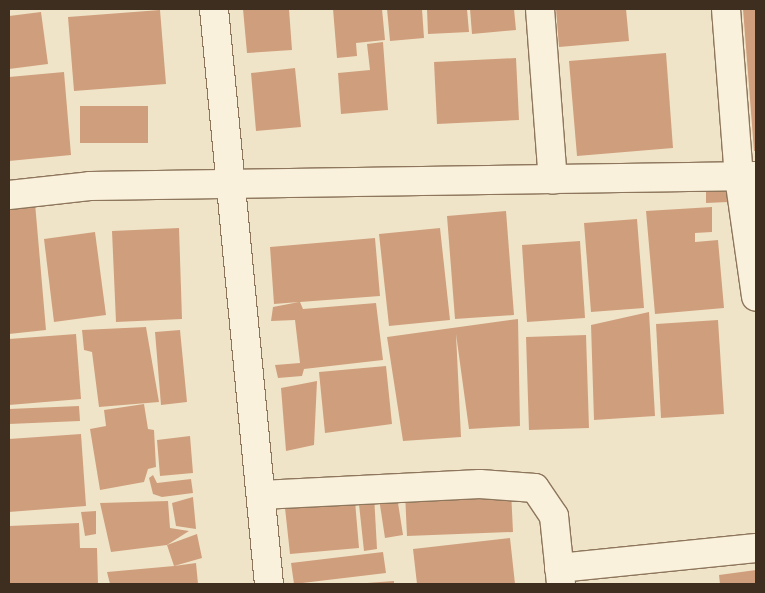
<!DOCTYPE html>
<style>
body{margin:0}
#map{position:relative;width:765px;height:593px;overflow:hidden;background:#f0e4c8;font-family:"Crimson Pro",serif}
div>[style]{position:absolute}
.building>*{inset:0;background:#cf9f7d}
.roads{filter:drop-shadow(1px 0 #8d765c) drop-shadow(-1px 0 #8d765c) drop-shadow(0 1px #8d765c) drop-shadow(0 -1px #8d765c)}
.minor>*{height:28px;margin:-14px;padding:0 14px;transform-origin:14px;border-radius:14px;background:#faf1dc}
span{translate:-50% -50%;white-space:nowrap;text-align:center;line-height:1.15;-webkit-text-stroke:4.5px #f7eed8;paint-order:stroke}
.frame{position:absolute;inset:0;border:10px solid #3d2e20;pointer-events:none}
</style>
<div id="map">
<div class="building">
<div style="clip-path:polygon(243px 9px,289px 9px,292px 50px,247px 53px)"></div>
<div style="clip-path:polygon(333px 9px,382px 9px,385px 40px,356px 43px,357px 56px,337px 58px)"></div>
<div style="clip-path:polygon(387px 9px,422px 9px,424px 38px,390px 41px)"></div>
<div style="clip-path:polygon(427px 9px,467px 9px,469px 32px,428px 34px)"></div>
<div style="clip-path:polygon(470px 9px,514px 9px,516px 30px,472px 34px)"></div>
<div style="clip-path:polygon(556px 9px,626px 9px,629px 41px,559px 47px)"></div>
<div style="clip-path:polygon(743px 9px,756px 9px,756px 151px,754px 151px)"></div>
<div style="clip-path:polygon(160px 10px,166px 84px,74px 91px,68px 17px)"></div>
<div style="clip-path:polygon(41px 12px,48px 64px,9px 69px,9px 16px)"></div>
<div style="clip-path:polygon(383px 42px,388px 110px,341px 114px,338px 73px,370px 70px,367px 44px)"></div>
<div style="clip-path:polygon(666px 53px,673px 148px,577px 156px,569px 61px)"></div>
<div style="clip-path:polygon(516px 58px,519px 120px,437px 124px,434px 62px)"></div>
<div style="clip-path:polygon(295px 68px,301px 127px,256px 131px,251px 73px)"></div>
<div style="clip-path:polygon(64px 72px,71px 155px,9px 161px,9px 77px)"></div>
<div style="clip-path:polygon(80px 106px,148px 106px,148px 143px,80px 143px)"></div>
<div style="clip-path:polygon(706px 191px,728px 191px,728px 202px,706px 203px)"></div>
<div style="clip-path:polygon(35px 203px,46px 330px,9px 334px,9px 205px)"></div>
<div style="clip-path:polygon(712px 207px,712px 232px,695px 233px,695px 242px,718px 240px,724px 308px,655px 314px,646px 211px)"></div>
<div style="clip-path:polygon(506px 211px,514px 315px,455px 319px,447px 216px)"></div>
<div style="clip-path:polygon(637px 219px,644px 308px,591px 312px,584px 223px)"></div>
<div style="clip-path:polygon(179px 228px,182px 319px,116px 322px,112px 231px)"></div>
<div style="clip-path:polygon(440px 228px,450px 320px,389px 326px,379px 234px)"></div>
<div style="clip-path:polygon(95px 232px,106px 315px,54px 322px,44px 239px)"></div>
<div style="clip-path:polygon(375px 238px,380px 296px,300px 302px,303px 309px,376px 303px,383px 360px,304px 369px,302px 376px,278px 378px,275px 365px,300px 363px,295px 320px,271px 321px,273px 307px,299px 302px,274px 304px,270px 247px)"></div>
<div style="clip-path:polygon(580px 241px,585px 318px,527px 322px,522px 245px)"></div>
<div style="clip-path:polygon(649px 312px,655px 416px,594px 420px,591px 325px)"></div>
<div style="clip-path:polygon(518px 319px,520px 426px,469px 429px,456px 334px,461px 437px,403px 441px,387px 337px)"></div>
<div style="clip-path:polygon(718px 320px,724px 414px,661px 418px,656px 324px)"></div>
<div style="clip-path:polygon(146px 327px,159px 402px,99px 407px,92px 352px,84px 350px,82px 330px)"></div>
<div style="clip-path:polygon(180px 330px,187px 402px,161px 405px,155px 332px)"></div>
<div style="clip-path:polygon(76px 334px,81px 399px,9px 405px,9px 339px)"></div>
<div style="clip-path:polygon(586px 335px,589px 428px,529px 430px,526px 337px)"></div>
<div style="clip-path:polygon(386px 366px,392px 424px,325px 433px,319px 372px)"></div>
<div style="clip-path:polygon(317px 381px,314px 445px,286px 451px,281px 388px)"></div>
<div style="clip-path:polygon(144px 404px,148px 429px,154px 430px,156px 467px,148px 469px,144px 482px,100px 490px,90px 429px,106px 426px,104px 410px)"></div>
<div style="clip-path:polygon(79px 406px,80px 421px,9px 424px,9px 409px)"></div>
<div style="clip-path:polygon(81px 434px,86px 506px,9px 512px,9px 439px)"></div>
<div style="clip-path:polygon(190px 436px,193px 473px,160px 476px,157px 440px)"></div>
<div style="clip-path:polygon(153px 475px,157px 483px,191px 479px,193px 493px,162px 497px,153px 494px,149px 478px)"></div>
<div style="clip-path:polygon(396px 490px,403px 535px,385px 538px,378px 492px)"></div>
<div style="clip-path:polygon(511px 490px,513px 532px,407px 536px,405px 493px)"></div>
<div style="clip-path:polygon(358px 495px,374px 495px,377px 549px,364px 551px)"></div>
<div style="clip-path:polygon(193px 497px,196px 529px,176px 526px,172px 503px)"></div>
<div style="clip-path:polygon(168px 501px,170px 528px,189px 531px,167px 545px,111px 552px,100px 503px)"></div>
<div style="clip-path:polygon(355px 501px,359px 548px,290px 554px,285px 508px)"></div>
<div style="clip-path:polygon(96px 511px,96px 534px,85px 536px,81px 512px)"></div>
<div style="clip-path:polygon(79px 523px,80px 548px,97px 548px,98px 584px,9px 584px,9px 526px)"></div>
<div style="clip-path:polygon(197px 534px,202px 558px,174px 566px,196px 563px,198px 584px,110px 584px,107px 572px,174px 566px,167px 545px)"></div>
<div style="clip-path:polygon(510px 538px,515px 584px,417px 584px,413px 549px)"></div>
<div style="clip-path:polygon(383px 552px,386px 573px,294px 584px,291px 563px)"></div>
<div style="clip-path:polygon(756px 570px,756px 584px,720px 584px,719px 575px)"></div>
<div style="clip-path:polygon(394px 581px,394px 584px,367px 584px,367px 583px)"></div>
</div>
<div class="roads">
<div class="minor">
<div style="left:214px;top:9px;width:578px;rotate:84.54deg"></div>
<div style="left:540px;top:9px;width:171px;rotate:85.7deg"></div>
<div style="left:726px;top:9px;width:169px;rotate:85.6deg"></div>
<div style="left:739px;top:177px;width:121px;rotate:81.9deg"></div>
<div style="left:9px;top:195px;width:81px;rotate:-6.3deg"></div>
<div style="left:90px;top:186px;width:666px;rotate:-0.86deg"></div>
<div style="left:261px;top:495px;width:219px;rotate:-2.9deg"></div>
<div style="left:480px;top:484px;width:55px;rotate:4.2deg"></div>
<div style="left:535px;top:488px;width:34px;rotate:56deg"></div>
<div style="left:554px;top:516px;width:68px;rotate:84.1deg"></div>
<div style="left:559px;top:568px;width:198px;rotate:-5.8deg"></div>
</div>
</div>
<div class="frame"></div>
</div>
